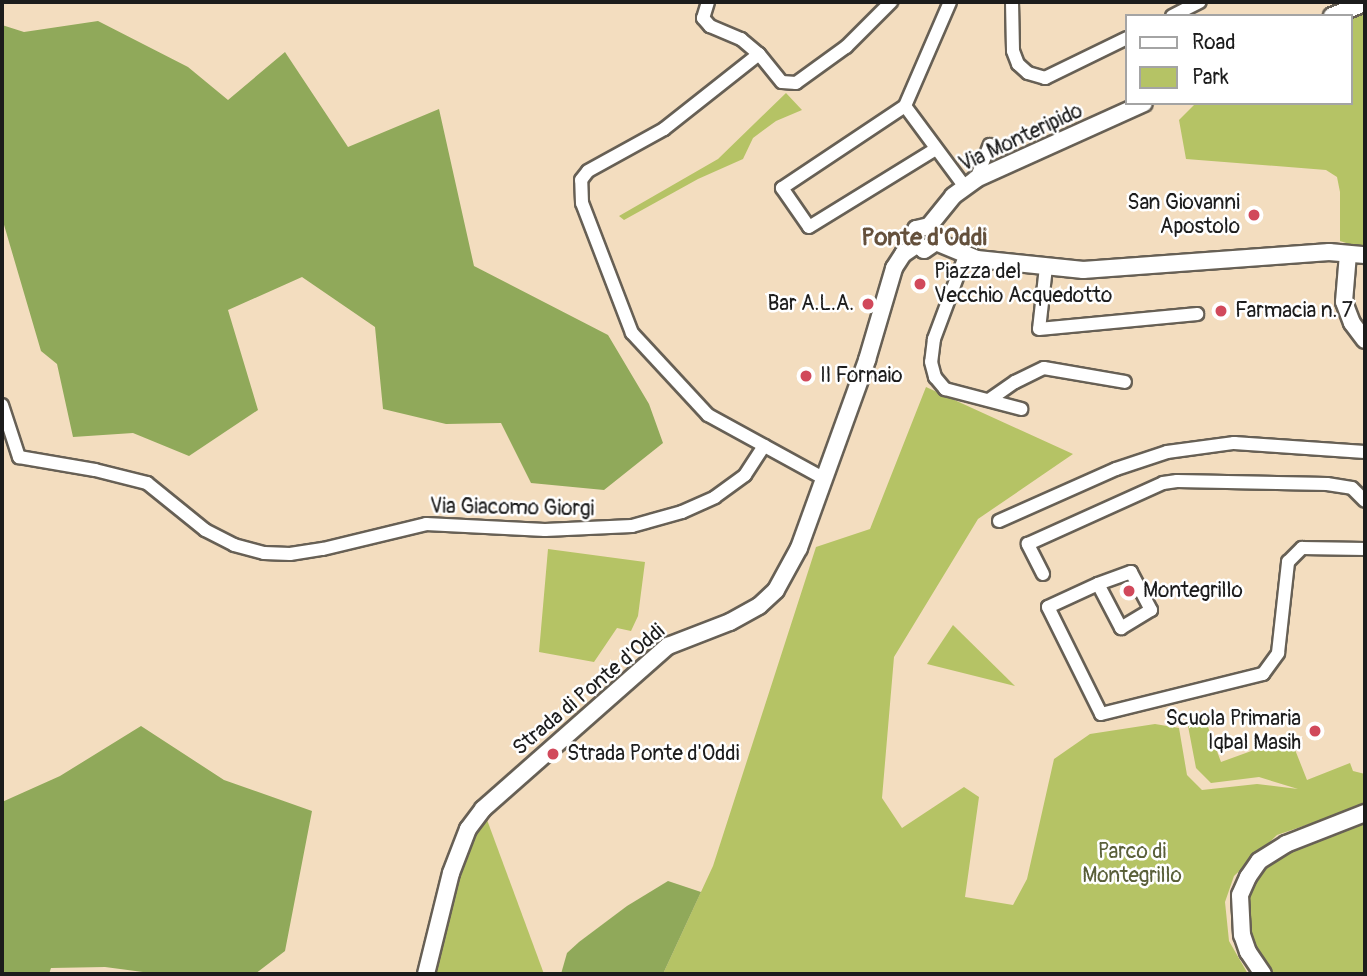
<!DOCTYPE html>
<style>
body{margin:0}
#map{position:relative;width:1367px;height:976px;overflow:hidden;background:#f3ddbf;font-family:Pangolin,sans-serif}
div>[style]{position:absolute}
.green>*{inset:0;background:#b5c365}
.forest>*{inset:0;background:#90a95a}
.roads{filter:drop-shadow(2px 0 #676055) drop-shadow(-2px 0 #676055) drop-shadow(0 2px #676055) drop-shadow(0 -2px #676055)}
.minor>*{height:12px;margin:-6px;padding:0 6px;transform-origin:6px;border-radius:6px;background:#fff}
.tertiary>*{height:16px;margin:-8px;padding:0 8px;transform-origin:8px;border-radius:8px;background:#fff}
.dots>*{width:19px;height:19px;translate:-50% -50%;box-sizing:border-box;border:4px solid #fff;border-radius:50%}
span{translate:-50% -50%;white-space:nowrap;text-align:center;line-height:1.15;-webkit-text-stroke:5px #fff;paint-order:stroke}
.street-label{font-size:21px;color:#1c1c1c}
.poi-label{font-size:21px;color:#1c1c1c}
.right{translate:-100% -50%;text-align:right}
.left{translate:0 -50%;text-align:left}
.park-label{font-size:21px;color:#595f39}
.quarter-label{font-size:24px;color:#64503c;font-weight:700}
.frame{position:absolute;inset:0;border:4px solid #1c1c1c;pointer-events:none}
.legend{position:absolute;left:1125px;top:14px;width:228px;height:91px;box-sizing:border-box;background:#fff;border:2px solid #a4a4a4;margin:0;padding:9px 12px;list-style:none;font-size:21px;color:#1c1c1c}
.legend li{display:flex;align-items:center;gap:14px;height:35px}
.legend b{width:35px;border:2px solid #a4a4a4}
</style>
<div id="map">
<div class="green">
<div style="clip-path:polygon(1365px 4px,1365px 249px,1340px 241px,1340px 192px,1337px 177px,1326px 170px,1186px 159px,1179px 120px,1196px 103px,1351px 103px,1351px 16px)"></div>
<div style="clip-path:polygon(786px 93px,802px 110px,776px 121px,753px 138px,743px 159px,698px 179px,624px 220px,619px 216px,718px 159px)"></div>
<div style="clip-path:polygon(926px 387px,1073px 454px,978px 519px,894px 657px,882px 798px,902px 828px,964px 787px,979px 797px,965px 897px,1013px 905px,1027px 879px,1054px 759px,1090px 734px,1155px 724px,1179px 728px,1187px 775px,1202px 790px,1257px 784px,1298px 789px,1259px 777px,1211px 783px,1196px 768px,1188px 726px,1205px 719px,1221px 762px,1290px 737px,1307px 780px,1350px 763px,1353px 771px,1365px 774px,1365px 803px,1362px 806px,1277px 835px,1234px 876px,1225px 902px,1229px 941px,1248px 974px,663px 974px,713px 866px,816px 547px,870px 529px)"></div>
<div style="clip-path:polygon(548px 549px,645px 562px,638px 616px,631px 631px,617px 628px,594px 662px,539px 652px)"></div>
<div style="clip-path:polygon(953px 625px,1015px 686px,927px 664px)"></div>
<div style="clip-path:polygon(483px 809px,544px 974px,426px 974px,440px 909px)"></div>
<div style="clip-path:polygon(1365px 823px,1365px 974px,1272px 974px,1255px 950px,1246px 927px,1245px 899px,1254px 878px,1267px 862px,1305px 842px)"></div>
</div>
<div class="forest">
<div style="clip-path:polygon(98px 21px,188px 67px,228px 100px,285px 52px,348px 147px,439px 109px,474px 266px,608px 335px,649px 404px,663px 443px,604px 490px,531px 483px,501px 423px,446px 424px,383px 409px,375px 327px,302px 277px,228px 310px,258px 410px,189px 456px,133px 433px,73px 437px,57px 364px,41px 351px,2px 218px,2px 25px,24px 32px)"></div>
<div style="clip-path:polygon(141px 726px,224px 780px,312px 811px,285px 951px,255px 974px,158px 974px,105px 967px,51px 968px,49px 974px,2px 974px,2px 802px,60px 776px)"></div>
<div style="clip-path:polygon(668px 881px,701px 892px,663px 974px,561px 974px,567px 953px,579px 942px,627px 906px)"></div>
</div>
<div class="roads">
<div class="minor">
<div style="left:708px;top:2px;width:17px;rotate:107deg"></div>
<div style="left:703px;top:18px;width:11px;rotate:49deg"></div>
<div style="left:710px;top:26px;width:34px;rotate:23deg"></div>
<div style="left:741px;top:39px;width:23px;rotate:40deg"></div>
<div style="left:950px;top:2px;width:113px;rotate:113.4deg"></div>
<div style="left:905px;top:106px;width:101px;rotate:53.5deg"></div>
<div style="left:1012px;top:2px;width:49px;rotate:88.8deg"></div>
<div style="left:1013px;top:51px;width:14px;rotate:69deg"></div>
<div style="left:1018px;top:64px;width:13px;rotate:42deg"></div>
<div style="left:1028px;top:73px;width:18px;rotate:16deg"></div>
<div style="left:1045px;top:78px;width:91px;rotate:-26deg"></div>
<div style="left:1172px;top:16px;width:31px;rotate:-27deg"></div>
<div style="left:905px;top:106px;width:148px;rotate:146.3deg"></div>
<div style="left:782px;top:188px;width:47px;rotate:55.3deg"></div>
<div style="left:809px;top:227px;width:149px;rotate:-31.6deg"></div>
<div style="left:976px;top:179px;width:37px;rotate:-68deg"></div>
<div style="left:965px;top:256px;width:89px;rotate:110.5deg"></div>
<div style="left:934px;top:339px;width:23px;rotate:97deg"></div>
<div style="left:931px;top:362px;width:16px;rotate:75deg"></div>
<div style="left:935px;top:377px;width:16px;rotate:50deg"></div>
<div style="left:945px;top:389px;width:79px;rotate:14.7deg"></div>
<div style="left:1046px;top:267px;width:62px;rotate:96.4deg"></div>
<div style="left:1039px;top:329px;width:159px;rotate:-5.4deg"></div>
<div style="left:989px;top:400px;width:32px;rotate:-35deg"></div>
<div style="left:1015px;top:382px;width:32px;rotate:-26deg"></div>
<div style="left:1044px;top:368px;width:82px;rotate:9.8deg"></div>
<div style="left:2px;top:405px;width:55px;rotate:71.9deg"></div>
<div style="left:19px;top:457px;width:77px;rotate:9.7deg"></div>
<div style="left:95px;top:470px;width:54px;rotate:14deg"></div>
<div style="left:147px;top:483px;width:75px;rotate:39deg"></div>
<div style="left:205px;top:530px;width:33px;rotate:27deg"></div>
<div style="left:234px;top:545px;width:31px;rotate:15deg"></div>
<div style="left:264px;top:553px;width:26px;rotate:2deg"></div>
<div style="left:290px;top:554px;width:33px;rotate:-9deg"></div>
<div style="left:323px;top:549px;width:106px;rotate:-13.6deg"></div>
<div style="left:426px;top:524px;width:119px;rotate:2.9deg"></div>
<div style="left:545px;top:530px;width:87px;rotate:-2.6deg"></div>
<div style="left:632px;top:526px;width:52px;rotate:-15.6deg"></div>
<div style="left:682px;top:512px;width:36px;rotate:-24deg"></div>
<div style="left:715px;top:497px;width:37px;rotate:-36deg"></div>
<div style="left:745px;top:475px;width:35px;rotate:-57deg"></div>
<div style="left:823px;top:478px;width:131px;rotate:-151.3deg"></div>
<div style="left:708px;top:415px;width:112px;rotate:-132.8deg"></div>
<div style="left:632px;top:333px;width:139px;rotate:-111deg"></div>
<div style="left:582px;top:203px;width:23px;rotate:-92deg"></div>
<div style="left:581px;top:180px;width:11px;rotate:-52deg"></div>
<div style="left:588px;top:171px;width:87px;rotate:-28.9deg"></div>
<div style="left:664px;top:129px;width:121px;rotate:-38.3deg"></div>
<div style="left:759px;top:54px;width:36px;rotate:51deg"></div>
<div style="left:782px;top:82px;width:14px;rotate:4deg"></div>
<div style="left:796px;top:83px;width:62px;rotate:-35.8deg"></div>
<div style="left:846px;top:47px;width:64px;rotate:-45deg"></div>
<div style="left:999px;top:521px;width:128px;rotate:-24deg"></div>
<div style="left:1116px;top:469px;width:54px;rotate:-18.4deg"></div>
<div style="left:1167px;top:452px;width:68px;rotate:-7.7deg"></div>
<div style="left:1234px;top:443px;width:131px;rotate:3.9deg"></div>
<div style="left:1043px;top:574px;width:34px;rotate:-117deg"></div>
<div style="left:1028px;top:544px;width:148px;rotate:-24.3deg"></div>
<div style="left:1163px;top:483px;width:14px;rotate:-8deg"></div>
<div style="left:1177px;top:481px;width:150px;rotate:1.1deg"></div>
<div style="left:1327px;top:484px;width:25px;rotate:9deg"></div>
<div style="left:1352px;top:488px;width:18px;rotate:45deg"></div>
<div style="left:1098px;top:584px;width:50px;rotate:62.4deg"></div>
<div style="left:1121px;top:628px;width:35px;rotate:-31deg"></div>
<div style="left:1151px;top:610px;width:43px;rotate:-117.8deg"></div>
<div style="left:1131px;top:572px;width:35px;rotate:160deg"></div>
<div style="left:1098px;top:584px;width:55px;rotate:155.3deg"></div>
<div style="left:1048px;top:607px;width:119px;rotate:63.6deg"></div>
<div style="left:1101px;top:714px;width:167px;rotate:-13.9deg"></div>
<div style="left:1263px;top:674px;width:26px;rotate:-54deg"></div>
<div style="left:1278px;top:653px;width:92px;rotate:-83.7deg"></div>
<div style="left:1288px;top:562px;width:20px;rotate:-45deg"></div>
<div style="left:1302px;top:548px;width:63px;rotate:0.9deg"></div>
</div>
<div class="tertiary">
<div style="left:1332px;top:16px;width:35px;rotate:-22deg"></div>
<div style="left:929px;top:226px;width:38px;rotate:-51deg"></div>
<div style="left:953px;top:196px;width:29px;rotate:-36deg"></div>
<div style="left:976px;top:179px;width:184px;rotate:-24.3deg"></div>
<div style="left:929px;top:226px;width:13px;rotate:167deg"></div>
<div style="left:916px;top:229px;width:12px;rotate:104deg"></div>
<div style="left:913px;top:241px;width:14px;rotate:39deg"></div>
<div style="left:924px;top:250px;width:14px;rotate:-34deg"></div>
<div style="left:936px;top:242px;width:44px;rotate:22.5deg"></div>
<div style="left:977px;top:259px;width:107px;rotate:5.9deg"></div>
<div style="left:1083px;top:270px;width:247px;rotate:-4.2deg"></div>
<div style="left:1329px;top:252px;width:36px;rotate:5deg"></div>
<div style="left:1348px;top:254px;width:48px;rotate:94.8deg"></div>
<div style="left:1344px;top:302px;width:22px;rotate:69deg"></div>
<div style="left:1352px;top:323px;width:21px;rotate:53deg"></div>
<div style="left:426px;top:974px;width:104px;rotate:-76.1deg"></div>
<div style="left:451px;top:873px;width:47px;rotate:-68.9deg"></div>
<div style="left:468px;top:829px;width:25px;rotate:-53deg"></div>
<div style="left:483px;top:809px;width:247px;rotate:-41.4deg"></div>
<div style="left:668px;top:646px;width:66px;rotate:-21.2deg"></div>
<div style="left:730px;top:622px;width:33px;rotate:-29deg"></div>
<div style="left:759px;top:606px;width:23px;rotate:-43deg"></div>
<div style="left:776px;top:590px;width:48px;rotate:-61.3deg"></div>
<div style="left:799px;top:548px;width:200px;rotate:-70.1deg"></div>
<div style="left:867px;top:360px;width:96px;rotate:-73.6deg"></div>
<div style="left:894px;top:268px;width:17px;rotate:-57deg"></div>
<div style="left:903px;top:254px;width:14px;rotate:-34deg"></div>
<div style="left:1263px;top:974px;width:27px;rotate:-124deg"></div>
<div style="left:1248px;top:952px;width:18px;rotate:-109deg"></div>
<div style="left:1242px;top:935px;width:40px;rotate:-92.9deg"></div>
<div style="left:1240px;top:895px;width:20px;rotate:-66deg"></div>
<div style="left:1248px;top:877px;width:19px;rotate:-55deg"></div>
<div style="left:1259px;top:861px;width:32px;rotate:-32deg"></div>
<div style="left:1286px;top:844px;width:85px;rotate:-21.4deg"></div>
</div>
</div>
<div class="dots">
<div style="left:1254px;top:215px;background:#d1495b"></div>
<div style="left:920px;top:284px;background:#d1495b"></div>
<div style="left:868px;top:304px;background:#d1495b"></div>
<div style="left:1221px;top:311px;background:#d1495b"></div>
<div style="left:806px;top:376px;background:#d1495b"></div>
<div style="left:1129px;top:591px;background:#d1495b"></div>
<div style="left:1315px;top:731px;background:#d1495b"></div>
<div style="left:553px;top:754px;background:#d1495b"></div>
</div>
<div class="street-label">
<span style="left:1021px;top:138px;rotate:-25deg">Via Monteripido</span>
<span style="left:512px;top:508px;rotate:1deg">Via Giacomo Giorgi</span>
<span style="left:589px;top:690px;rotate:-40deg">Strada di Ponte d'Oddi</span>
</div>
<div class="poi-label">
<span class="right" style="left:1240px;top:215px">San Giovanni<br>Apostolo</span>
<span class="left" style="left:934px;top:284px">Piazza del<br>Vecchio Acquedotto</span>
<span class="right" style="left:854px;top:304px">Bar A.L.A.</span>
<span class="left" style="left:1235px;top:311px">Farmacia n. 7</span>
<span class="left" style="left:820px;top:376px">Il Fornaio</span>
<span class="left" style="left:1143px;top:591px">Montegrillo</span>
<span class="right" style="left:1301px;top:731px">Scuola Primaria<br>Iqbal Masih</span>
<span class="left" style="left:567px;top:754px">Strada Ponte d'Oddi</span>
</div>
<div class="park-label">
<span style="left:1132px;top:864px">Parco di<br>Montegrillo</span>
</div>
<div class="quarter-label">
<span style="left:924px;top:238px">Ponte d'Oddi</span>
</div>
<div class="frame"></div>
<ul class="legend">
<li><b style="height:9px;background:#fff"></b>Road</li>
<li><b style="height:19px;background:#b5c365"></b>Park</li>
</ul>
</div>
